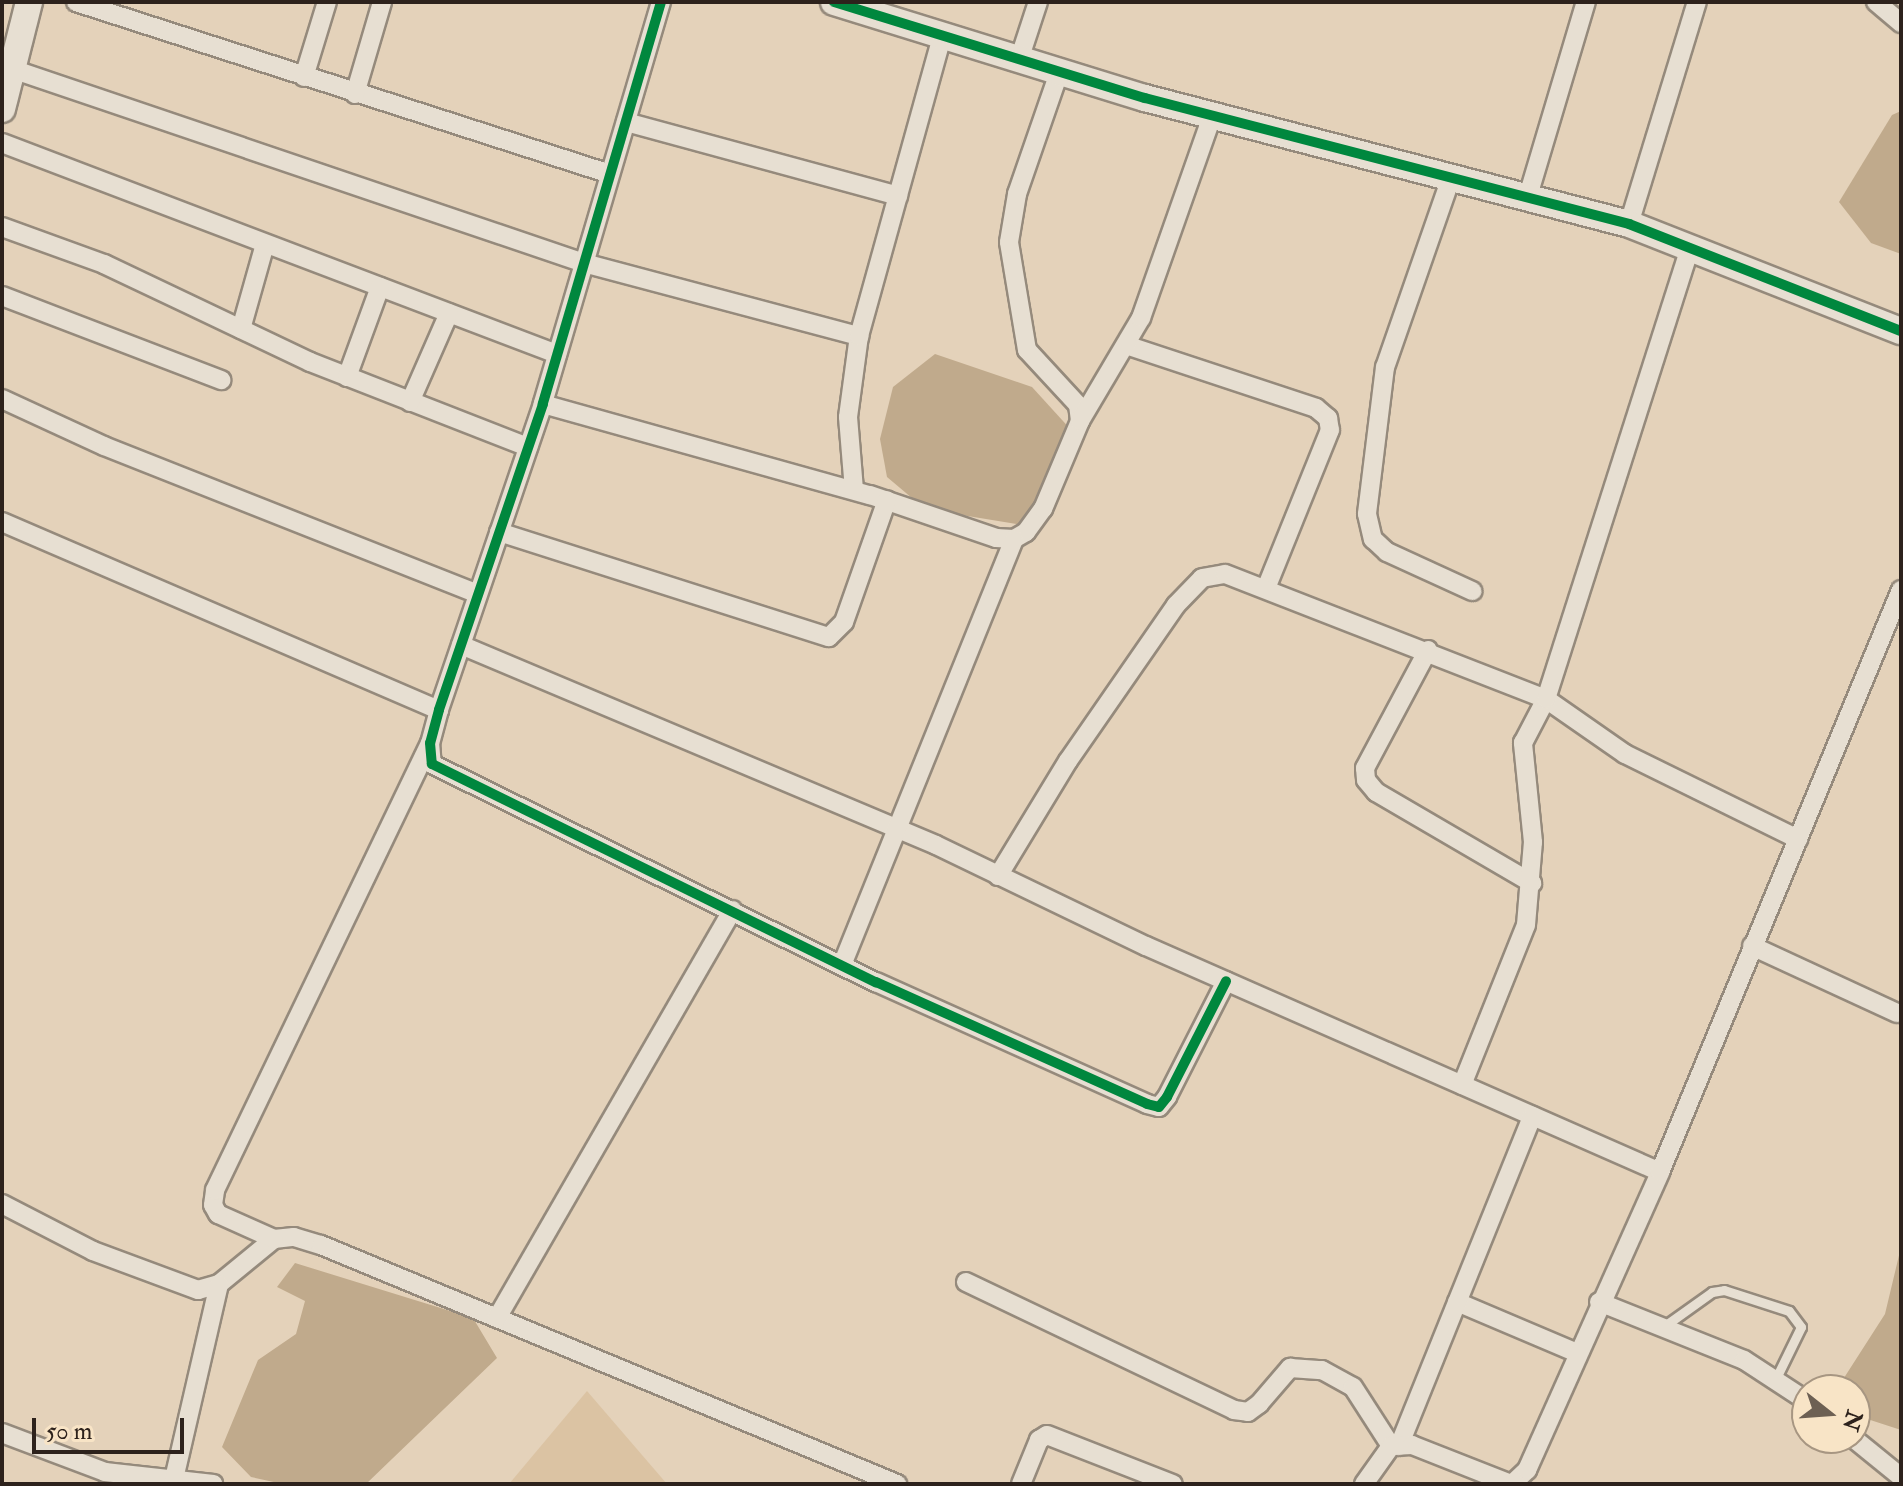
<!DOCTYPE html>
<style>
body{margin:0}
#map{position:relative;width:1903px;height:1486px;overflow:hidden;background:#e4d2ba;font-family:"IM FELL Double Pica",serif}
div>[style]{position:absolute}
.green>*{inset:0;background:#dbc3a3}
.water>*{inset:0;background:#c0aa8c}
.roads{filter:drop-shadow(2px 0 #958a7c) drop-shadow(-2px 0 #958a7c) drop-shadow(0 2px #958a7c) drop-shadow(0 -2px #958a7c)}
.lane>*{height:9px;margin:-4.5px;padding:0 4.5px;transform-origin:4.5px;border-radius:4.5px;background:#e7dfd2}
.street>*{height:18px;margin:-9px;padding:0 9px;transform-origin:9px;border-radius:9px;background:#e7dfd2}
.secondary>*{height:26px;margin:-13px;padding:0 13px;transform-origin:13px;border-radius:13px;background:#e7dfd2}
.cycleway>*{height:10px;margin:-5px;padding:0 5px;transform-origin:5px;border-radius:5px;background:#00873e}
span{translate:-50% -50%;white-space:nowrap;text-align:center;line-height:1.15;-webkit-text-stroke:6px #f8e4c6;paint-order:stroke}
.frame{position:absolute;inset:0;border:4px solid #2d221c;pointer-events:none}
.north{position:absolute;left:1791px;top:1374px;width:80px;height:80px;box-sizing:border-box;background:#f8e4c6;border:2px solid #a79682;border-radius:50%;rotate:107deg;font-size:22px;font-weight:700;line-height:32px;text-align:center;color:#2d221c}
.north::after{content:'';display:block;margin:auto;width:28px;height:36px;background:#6d6053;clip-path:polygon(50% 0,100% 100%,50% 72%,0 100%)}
.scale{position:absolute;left:32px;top:1418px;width:152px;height:36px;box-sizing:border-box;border:4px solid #2d221c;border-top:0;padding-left:10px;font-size:24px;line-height:28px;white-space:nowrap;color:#2d221c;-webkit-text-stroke:6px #f8e4c6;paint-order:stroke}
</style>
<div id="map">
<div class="green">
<div style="clip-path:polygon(587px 1391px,667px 1484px,509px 1484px)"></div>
</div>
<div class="water">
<div style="clip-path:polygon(1901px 111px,1901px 254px,1871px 243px,1839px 202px,1892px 115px)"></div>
<div style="clip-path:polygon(935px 354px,1032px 387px,1073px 432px,1028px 526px,925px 509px,887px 477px,880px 439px,893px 387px)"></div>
<div style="clip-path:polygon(1901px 1247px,1901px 1430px,1855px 1415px,1855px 1390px,1842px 1390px,1842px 1381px,1885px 1314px)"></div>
<div style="clip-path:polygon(295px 1263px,473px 1318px,497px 1358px,366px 1484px,283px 1484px,251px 1477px,222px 1447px,258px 1360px,296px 1334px,305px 1301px,277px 1287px)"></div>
</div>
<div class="roads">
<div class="lane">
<div style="left:1663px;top:1327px;width:60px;rotate:-35.5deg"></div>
<div style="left:1712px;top:1292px;width:12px;rotate:-9deg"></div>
<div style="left:1724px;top:1290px;width:68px;rotate:17.9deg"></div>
<div style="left:1789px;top:1311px;width:20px;rotate:53deg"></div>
<div style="left:1801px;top:1327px;width:57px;rotate:116.1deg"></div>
</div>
<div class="street">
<div style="left:76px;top:2px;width:561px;rotate:17.85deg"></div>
<div style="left:661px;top:2px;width:419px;rotate:106.4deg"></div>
<div style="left:543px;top:404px;width:323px;rotate:108.8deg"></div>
<div style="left:439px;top:710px;width:34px;rotate:105deg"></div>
<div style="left:430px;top:743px;width:21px;rotate:85deg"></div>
<div style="left:432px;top:764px;width:495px;rotate:26.2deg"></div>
<div style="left:876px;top:982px;width:297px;rotate:24.2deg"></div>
<div style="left:1147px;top:1104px;width:12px;rotate:14deg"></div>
<div style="left:1159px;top:1107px;width:13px;rotate:-51deg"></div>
<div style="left:1167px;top:1097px;width:130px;rotate:-63deg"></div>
<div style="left:1876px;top:2px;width:33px;rotate:40deg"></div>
<div style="left:1019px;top:60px;width:61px;rotate:-71.9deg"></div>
<div style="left:12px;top:69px;width:604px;rotate:18.73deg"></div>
<div style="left:584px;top:263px;width:285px;rotate:14.9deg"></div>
<div style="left:304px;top:77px;width:78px;rotate:-73deg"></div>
<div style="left:355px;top:94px;width:96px;rotate:-73.6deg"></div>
<div style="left:626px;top:122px;width:282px;rotate:15.2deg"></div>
<div style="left:2px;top:143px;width:594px;rotate:20.82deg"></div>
<div style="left:1452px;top:175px;width:203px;rotate:109.2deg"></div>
<div style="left:1385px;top:367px;width:148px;rotate:97deg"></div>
<div style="left:1367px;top:514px;width:26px;rotate:77deg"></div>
<div style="left:1373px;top:539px;width:19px;rotate:43deg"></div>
<div style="left:1387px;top:552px;width:94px;rotate:24.6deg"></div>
<div style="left:1528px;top:196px;width:202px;rotate:-73.4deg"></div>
<div style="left:1629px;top:224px;width:232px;rotate:-73deg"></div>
<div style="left:2px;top:227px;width:109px;rotate:19.9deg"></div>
<div style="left:104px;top:264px;width:228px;rotate:25.4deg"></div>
<div style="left:310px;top:362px;width:234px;rotate:21.3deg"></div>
<div style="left:2px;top:296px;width:235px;rotate:21deg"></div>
<div style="left:241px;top:329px;width:88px;rotate:-74.2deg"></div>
<div style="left:1129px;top:346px;width:197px;rotate:18.3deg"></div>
<div style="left:1316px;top:408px;width:16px;rotate:40deg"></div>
<div style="left:1328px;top:418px;width:12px;rotate:81deg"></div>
<div style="left:1330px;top:430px;width:168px;rotate:112deg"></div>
<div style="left:347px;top:377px;width:96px;rotate:-69.9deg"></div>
<div style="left:2px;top:399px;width:112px;rotate:24.7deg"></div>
<div style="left:104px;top:446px;width:402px;rotate:21.6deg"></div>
<div style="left:410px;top:402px;width:97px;rotate:-66.3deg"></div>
<div style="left:543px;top:404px;width:339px;rotate:15.6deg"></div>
<div style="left:870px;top:495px;width:133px;rotate:18.8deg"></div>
<div style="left:996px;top:538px;width:18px;rotate:3deg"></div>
<div style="left:1014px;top:539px;width:14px;rotate:-30deg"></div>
<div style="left:1026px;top:532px;width:29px;rotate:-54deg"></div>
<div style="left:1043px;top:509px;width:95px;rotate:-67.2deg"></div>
<div style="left:1080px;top:421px;width:16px;rotate:-97deg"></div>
<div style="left:1078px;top:405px;width:75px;rotate:-132.8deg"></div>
<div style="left:1027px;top:350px;width:109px;rotate:-99.5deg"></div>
<div style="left:1009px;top:242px;width:49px;rotate:-80.5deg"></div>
<div style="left:1017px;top:194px;width:128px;rotate:-70.9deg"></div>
<div style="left:1080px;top:421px;width:120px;rotate:-59.4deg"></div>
<div style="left:1141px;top:318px;width:216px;rotate:-70.6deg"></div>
<div style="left:854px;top:490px;width:73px;rotate:-94.7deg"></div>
<div style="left:848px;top:417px;width:82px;rotate:-82.3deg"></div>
<div style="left:859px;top:336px;width:311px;rotate:-74.5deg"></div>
<div style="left:2px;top:522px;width:476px;rotate:23.3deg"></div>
<div style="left:499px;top:532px;width:346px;rotate:17.7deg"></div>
<div style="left:829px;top:637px;width:21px;rotate:-45deg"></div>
<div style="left:844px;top:622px;width:129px;rotate:-70.6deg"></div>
<div style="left:461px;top:645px;width:515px;rotate:22.83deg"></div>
<div style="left:936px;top:845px;width:233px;rotate:25.7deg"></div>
<div style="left:1146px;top:946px;width:561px;rotate:23.73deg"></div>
<div style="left:1428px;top:650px;width:134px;rotate:118.1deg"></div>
<div style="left:1365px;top:768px;width:12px;rotate:85deg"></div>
<div style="left:1366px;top:780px;width:16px;rotate:50deg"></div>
<div style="left:1376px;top:792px;width:181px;rotate:30.3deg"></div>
<div style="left:998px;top:876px;width:135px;rotate:-58.7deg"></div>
<div style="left:1068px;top:761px;width:190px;rotate:-55.3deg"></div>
<div style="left:1176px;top:605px;width:37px;rotate:-46deg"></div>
<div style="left:1202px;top:578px;width:23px;rotate:-10deg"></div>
<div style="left:1225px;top:574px;width:344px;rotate:21.3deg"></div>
<div style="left:1546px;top:699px;width:96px;rotate:34.8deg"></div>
<div style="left:1625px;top:754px;width:193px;rotate:26.2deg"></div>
<div style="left:1752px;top:946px;width:160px;rotate:24.8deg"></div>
<div style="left:842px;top:965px;width:459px;rotate:-68deg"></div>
<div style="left:1462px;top:1085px;width:172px;rotate:-68.2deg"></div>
<div style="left:1526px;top:925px;width:83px;rotate:-85.2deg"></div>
<div style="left:1533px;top:842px;width:100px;rotate:-95.8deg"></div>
<div style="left:1523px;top:743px;width:50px;rotate:-62.4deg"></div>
<div style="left:1546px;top:699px;width:473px;rotate:-72.3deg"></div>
<div style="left:2px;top:1204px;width:102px;rotate:27.3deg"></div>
<div style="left:93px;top:1251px;width:112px;rotate:20.4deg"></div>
<div style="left:198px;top:1290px;width:22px;rotate:-16deg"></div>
<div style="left:219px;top:1284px;width:71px;rotate:-39.3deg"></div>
<div style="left:274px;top:1239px;width:20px;rotate:-6deg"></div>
<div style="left:294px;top:1237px;width:28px;rotate:17deg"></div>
<div style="left:321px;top:1245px;width:624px;rotate:22.54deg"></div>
<div style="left:274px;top:1239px;width:61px;rotate:-155.9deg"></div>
<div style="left:218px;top:1214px;width:10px;rotate:-119deg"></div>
<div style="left:213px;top:1205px;width:15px;rotate:-82deg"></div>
<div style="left:215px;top:1190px;width:494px;rotate:-64.3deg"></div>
<div style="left:966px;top:1282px;width:297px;rotate:25.5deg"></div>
<div style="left:1234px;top:1410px;width:14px;rotate:8deg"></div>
<div style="left:1248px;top:1412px;width:14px;rotate:-36deg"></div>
<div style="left:1259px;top:1404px;width:48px;rotate:-49.3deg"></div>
<div style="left:1290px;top:1368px;width:32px;rotate:4deg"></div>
<div style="left:1322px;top:1370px;width:35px;rotate:29deg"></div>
<div style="left:1353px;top:1387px;width:70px;rotate:57.2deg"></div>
<div style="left:1457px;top:1302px;width:130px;rotate:23deg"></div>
<div style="left:1599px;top:1302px;width:156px;rotate:21.8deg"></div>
<div style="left:1744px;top:1360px;width:75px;rotate:33.1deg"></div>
<div style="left:497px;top:1318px;width:471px;rotate:-60deg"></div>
<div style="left:2px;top:1433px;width:110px;rotate:20.7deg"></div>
<div style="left:105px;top:1472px;width:109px;rotate:6.3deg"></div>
<div style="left:1853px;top:1438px;width:62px;rotate:39.1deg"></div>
<div style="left:1399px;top:1446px;width:356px;rotate:-68deg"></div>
<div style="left:174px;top:1479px;width:200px;rotate:-77deg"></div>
<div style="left:1021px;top:1484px;width:48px;rotate:-67.8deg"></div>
<div style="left:1039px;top:1440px;width:9px;rotate:-32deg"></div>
<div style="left:1047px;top:1435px;width:135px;rotate:21.3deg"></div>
<div style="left:1364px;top:1484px;width:47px;rotate:-54.6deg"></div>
<div style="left:1391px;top:1446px;width:21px;rotate:-3deg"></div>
<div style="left:1412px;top:1445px;width:106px;rotate:21.5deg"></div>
<div style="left:1512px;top:1484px;width:21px;rotate:-43deg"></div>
<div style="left:1527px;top:1470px;width:326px;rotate:-65.9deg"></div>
<div style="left:1660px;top:1172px;width:630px;rotate:-67.51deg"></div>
</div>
<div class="secondary">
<div style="left:834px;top:2px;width:325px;rotate:17.2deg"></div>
<div style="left:1145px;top:98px;width:500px;rotate:14.59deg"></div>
<div style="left:1629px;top:224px;width:292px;rotate:21.5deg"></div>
<div style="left:2px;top:109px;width:110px;rotate:-75.8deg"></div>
</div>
</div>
<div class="cycleway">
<div style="left:661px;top:2px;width:419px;rotate:106.4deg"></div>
<div style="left:543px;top:404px;width:323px;rotate:108.8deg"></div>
<div style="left:439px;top:710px;width:34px;rotate:105deg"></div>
<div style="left:430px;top:743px;width:21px;rotate:85deg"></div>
<div style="left:432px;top:764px;width:495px;rotate:26.2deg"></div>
<div style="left:876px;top:982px;width:297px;rotate:24.2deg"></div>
<div style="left:1147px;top:1104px;width:12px;rotate:14deg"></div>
<div style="left:1159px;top:1107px;width:13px;rotate:-51deg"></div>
<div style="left:1167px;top:1097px;width:130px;rotate:-63deg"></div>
<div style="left:834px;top:2px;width:325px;rotate:17.2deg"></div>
<div style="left:1145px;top:98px;width:500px;rotate:14.59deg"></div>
<div style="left:1629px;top:224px;width:292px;rotate:21.5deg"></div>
</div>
<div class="frame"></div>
<div class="north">N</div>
<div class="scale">50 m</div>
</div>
